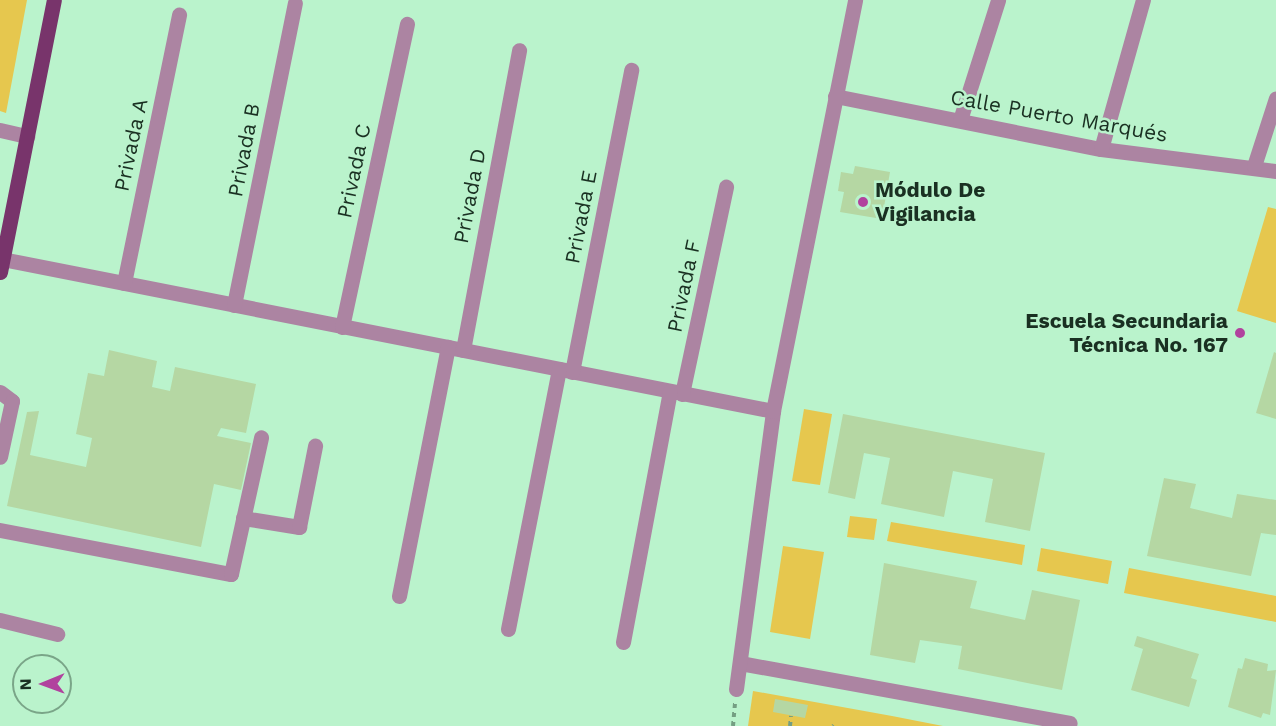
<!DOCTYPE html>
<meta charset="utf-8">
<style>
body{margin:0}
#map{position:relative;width:1276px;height:726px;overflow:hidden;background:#baf3cc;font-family:"Work Sans",sans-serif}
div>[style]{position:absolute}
.green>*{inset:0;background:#e6c74e}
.building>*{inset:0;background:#b5d7a3}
.path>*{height:4px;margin-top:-2px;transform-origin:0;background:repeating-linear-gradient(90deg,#749e82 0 4.5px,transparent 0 9px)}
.minor>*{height:15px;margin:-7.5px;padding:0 7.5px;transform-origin:7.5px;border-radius:7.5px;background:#ac84a2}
.major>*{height:15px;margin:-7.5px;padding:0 7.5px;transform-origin:7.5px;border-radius:7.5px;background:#78346b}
.dots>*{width:16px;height:16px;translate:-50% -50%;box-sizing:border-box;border:3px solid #baf3cc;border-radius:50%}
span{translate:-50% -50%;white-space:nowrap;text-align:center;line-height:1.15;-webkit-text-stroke:5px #baf3cc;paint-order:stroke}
.street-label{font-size:21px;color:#1a3022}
.poi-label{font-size:21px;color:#1a3022;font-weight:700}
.left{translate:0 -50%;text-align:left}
.right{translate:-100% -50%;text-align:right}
.north{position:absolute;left:12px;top:654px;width:60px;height:60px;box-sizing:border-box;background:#baf3cc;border:2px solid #7aa588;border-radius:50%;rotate:269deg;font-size:16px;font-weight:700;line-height:24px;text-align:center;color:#1a3022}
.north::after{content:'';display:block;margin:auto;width:21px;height:27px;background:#b1429e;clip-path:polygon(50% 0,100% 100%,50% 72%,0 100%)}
</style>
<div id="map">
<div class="green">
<div style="clip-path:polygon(0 0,27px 0,6px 113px,0 111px)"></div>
<div style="clip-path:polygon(1268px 207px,1276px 209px,1276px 323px,1237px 311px)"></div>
<div style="clip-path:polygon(804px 409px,832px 414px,820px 485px,792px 481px)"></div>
<div style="clip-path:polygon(850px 516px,877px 519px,874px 540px,847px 537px)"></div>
<div style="clip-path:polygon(891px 522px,1025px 545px,1022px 565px,887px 541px)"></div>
<div style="clip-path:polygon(783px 546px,824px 552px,810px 639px,770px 632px)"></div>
<div style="clip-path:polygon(1041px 548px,1112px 561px,1108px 584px,1037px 571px)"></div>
<div style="clip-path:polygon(1129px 568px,1276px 596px,1276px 622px,1124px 593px)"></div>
<div style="clip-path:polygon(753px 691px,892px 716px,943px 726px,748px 726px)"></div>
</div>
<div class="building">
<div style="clip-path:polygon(855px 166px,890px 172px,882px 219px,840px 212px,844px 192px,838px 191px,841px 172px,853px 174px)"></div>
<div style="clip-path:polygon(109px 350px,157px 361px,152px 387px,170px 391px,175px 367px,256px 384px,246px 433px,221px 428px,217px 436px,251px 443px,241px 490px,214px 484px,201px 547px,7px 506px,27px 412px,39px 411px,30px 455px,86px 467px,92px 438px,76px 434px,88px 373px,104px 376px)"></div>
<div style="clip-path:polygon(1274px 352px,1276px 353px,1276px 419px,1256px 413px)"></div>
<div style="clip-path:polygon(843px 414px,1045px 453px,1030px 531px,985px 522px,993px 479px,953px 471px,944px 517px,881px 504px,890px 458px,864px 453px,855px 499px,828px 493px)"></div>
<div style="clip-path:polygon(1164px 478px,1196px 484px,1190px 508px,1232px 518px,1237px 494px,1276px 500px,1276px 535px,1261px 533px,1251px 576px,1147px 556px)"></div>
<div style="clip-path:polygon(884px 563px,977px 581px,970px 608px,1025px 620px,1032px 590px,1080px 600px,1062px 690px,958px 669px,962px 646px,920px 640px,915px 663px,870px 655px)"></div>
<div style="clip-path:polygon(1137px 636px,1199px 654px,1191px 678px,1197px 680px,1189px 707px,1131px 690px,1143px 649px,1134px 646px)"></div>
<div style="clip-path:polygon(1245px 658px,1268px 664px,1267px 671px,1276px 670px,1270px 715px,1263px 713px,1261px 718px,1228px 707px,1238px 668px,1242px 669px)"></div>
<div style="clip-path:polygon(775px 699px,808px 705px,805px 718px,773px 712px)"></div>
</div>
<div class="path">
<div style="left:733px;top:726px;width:23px;rotate:-85deg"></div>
<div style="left:790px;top:726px;width:10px;rotate:-84deg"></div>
<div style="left:833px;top:726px;width:1px;rotate:-45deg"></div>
</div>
<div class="minor">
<div style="left:835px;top:96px;width:271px;rotate:11.3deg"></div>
<div style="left:1101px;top:149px;width:176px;rotate:7.2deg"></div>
<div style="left:960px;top:120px;width:126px;rotate:-72.4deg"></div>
<div style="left:0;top:130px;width:28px;rotate:13deg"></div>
<div style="left:1101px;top:149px;width:155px;rotate:-74.3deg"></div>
<div style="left:1254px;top:166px;width:71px;rotate:-72.1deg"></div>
<div style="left:2px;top:259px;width:786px;rotate:11.15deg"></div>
<div style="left:124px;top:283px;width:274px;rotate:-78.4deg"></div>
<div style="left:234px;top:305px;width:308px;rotate:-78.6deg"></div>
<div style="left:342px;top:327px;width:310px;rotate:-77.9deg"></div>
<div style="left:463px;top:350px;width:305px;rotate:-79.4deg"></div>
<div style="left:572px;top:372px;width:308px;rotate:-78.9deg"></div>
<div style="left:0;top:392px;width:15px;rotate:37deg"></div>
<div style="left:12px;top:401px;width:57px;rotate:102.1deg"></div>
<div style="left:682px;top:394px;width:212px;rotate:-78deg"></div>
<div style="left:243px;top:518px;width:57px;rotate:9.1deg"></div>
<div style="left:299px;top:527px;width:83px;rotate:-78.8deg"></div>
<div style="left:0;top:530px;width:235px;rotate:10.8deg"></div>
<div style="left:231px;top:574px;width:140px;rotate:-77.6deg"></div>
<div style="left:399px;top:596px;width:254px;rotate:-78.9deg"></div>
<div style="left:0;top:620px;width:59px;rotate:13.8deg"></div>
<div style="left:508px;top:629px;width:265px;rotate:-78.9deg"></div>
<div style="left:623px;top:642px;width:255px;rotate:-79.4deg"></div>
<div style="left:740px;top:663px;width:335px;rotate:10.3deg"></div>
<div style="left:736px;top:689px;width:280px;rotate:-82.4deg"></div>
<div style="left:773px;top:411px;width:419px;rotate:-78.7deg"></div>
</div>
<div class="major">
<div style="left:0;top:272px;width:277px;rotate:-78.8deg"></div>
</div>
<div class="dots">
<div style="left:863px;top:202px;background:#b1429e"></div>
<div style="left:1240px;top:333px;background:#b1429e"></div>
</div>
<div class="street-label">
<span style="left:1059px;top:116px;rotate:10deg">Calle Puerto Marqués</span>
<span style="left:131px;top:145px;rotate:-78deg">Privada A</span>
<span style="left:244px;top:150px;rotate:-79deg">Privada B</span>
<span style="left:354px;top:171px;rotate:-78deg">Privada C</span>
<span style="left:470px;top:196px;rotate:-79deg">Privada D</span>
<span style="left:581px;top:217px;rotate:-79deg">Privada E</span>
<span style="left:684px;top:286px;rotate:-78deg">Privada F</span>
</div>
<div class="poi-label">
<span class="left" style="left:875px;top:202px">Módulo De<br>Vigilancia</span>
<span class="right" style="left:1228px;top:333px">Escuela Secundaria<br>Técnica No. 167</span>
</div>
<div class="north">N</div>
</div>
